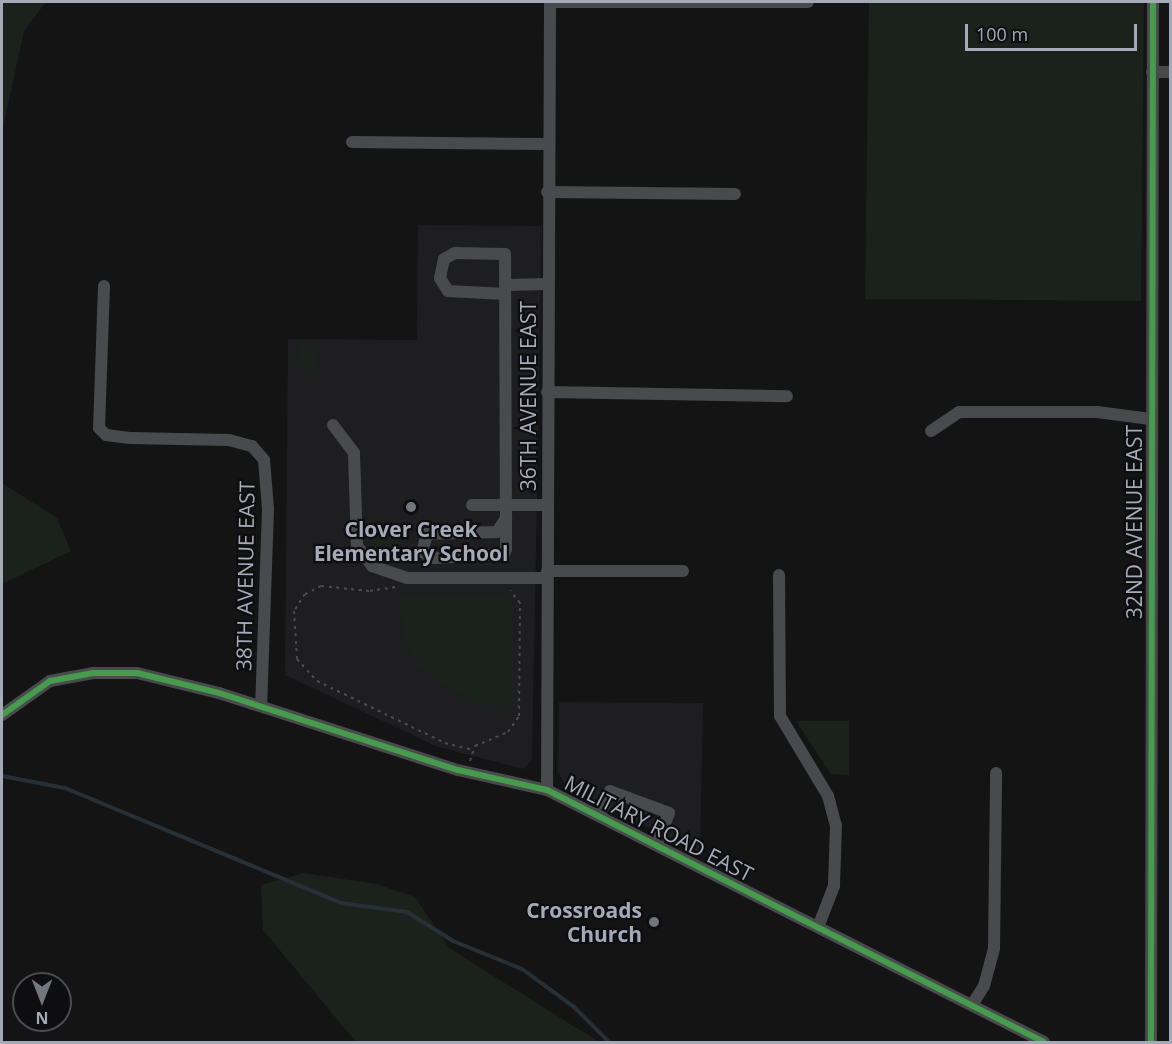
<!DOCTYPE html>
<style>
body{margin:0}
#map{position:relative;width:1172px;height:1044px;overflow:hidden;background:#141414;font-family:"Open Sans",sans-serif}
div>[style]{position:absolute}
.built>*{inset:0;background:#1e1e20}
.green>*{inset:0;background:#1a221b}
.stream>*{height:4px;margin:-2px;padding:0 2px;transform-origin:2px;border-radius:2px;background:#273037}
.path>*{height:2px;margin-top:-1px;transform-origin:0;background:repeating-linear-gradient(90deg,#4a4b4f 0 3px,transparent 0 7.5px)}
.minor>*{height:12px;margin:-6px;padding:0 6px;transform-origin:6px;border-radius:6px;background:#484a4d}
.cycleway>*{height:6px;margin:-3px;padding:0 3px;transform-origin:3px;border-radius:3px;background:#469c4c}
.dots>*{width:16px;height:16px;translate:-50% -50%;box-sizing:border-box;border:3px solid #0e0e10;border-radius:50%}
span{translate:-50% -50%;white-space:nowrap;text-align:center;line-height:1.15;-webkit-text-stroke:4.5px #0e0e10;paint-order:stroke}
.street-label{font-size:21px;color:#a4aab7}
.poi-label{font-size:21px;color:#a4aab7;font-weight:700}
.right{translate:-100% -50%;text-align:right}
.frame{position:absolute;inset:0;border:3px solid #a4aab7;pointer-events:none}
.north{position:absolute;left:12px;top:972px;width:60px;height:60px;box-sizing:border-box;background:#0e0e10;border:2px solid #4a4c53;border-radius:50%;rotate:180deg;font-size:16px;font-weight:700;line-height:24px;text-align:center;color:#a4aab7}
.north::after{content:'';display:block;margin:auto;width:21px;height:27px;background:#72767e;clip-path:polygon(50% 0,100% 100%,50% 72%,0 100%)}
.scale{position:absolute;left:965px;top:24px;width:172px;height:27px;box-sizing:border-box;border:3px solid #a4aab7;border-top:0;padding-left:8px;font-size:18px;line-height:21px;white-space:nowrap;color:#a4aab7;-webkit-text-stroke:4px #0e0e10;paint-order:stroke}
</style>
<div id="map">
<div class="built">
<div style="clip-path:polygon(418px 225px,542px 226px,532px 760px,524px 769px,438px 747px,285px 675px,288px 339px,417px 340px)"></div>
<div style="clip-path:polygon(559px 702px,703px 703px,700px 853px,567px 788px,558px 772px)"></div>
</div>
<div class="green">
<div style="clip-path:polygon(2px 2px,46px 2px,24px 31px,2px 132px)"></div>
<div style="clip-path:polygon(869px 2px,1144px 2px,1141px 301px,865px 299px)"></div>
<div style="clip-path:polygon(298px 345px,320px 345px,313px 372px,296px 368px)"></div>
<div style="clip-path:polygon(2px 483px,57px 518px,71px 551px,2px 584px)"></div>
<div style="clip-path:polygon(368px 530px,401px 530px,402px 565px,378px 556px)"></div>
<div style="clip-path:polygon(398px 595px,507px 596px,513px 604px,514px 706px,478px 705px,417px 667px,404px 635px)"></div>
<div style="clip-path:polygon(796px 721px,849px 721px,849px 775px,831px 774px)"></div>
<div style="clip-path:polygon(304px 873px,376px 884px,415px 897px,449px 948px,599px 1042px,356px 1042px,263px 930px,261px 885px)"></div>
</div>
<div class="stream">
<div style="left:2px;top:776px;width:64px;rotate:10.8deg"></div>
<div style="left:65px;top:788px;width:299px;rotate:22.6deg"></div>
<div style="left:341px;top:903px;width:67px;rotate:7.8deg"></div>
<div style="left:407px;top:912px;width:54px;rotate:32.2deg"></div>
<div style="left:453px;top:941px;width:74px;rotate:22.1deg"></div>
<div style="left:522px;top:969px;width:63px;rotate:36deg"></div>
<div style="left:573px;top:1006px;width:51px;rotate:45deg"></div>
</div>
<div class="path">
<div style="left:395px;top:587px;width:26px;rotate:171deg"></div>
<div style="left:369px;top:591px;width:48px;rotate:-174.1deg"></div>
<div style="left:321px;top:586px;width:18px;rotate:153deg"></div>
<div style="left:305px;top:594px;width:20px;rotate:123deg"></div>
<div style="left:294px;top:611px;width:48px;rotate:86.4deg"></div>
<div style="left:297px;top:659px;width:30px;rotate:48deg"></div>
<div style="left:317px;top:681px;width:142px;rotate:25.8deg"></div>
<div style="left:445px;top:743px;width:30px;rotate:14deg"></div>
<div style="left:470px;top:761px;width:16px;rotate:-72deg"></div>
<div style="left:475px;top:746px;width:36px;rotate:-23deg"></div>
<div style="left:508px;top:732px;width:19px;rotate:-55deg"></div>
<div style="left:519px;top:716px;width:113px;rotate:-89.5deg"></div>
<div style="left:520px;top:603px;width:16px;rotate:-128deg"></div>
</div>
<div class="minor">
<div style="left:550px;top:2px;width:258px"></div>
<div style="left:1152px;top:72px;width:18px"></div>
<div style="left:352px;top:142px;width:195px;rotate:0.6deg"></div>
<div style="left:547px;top:192px;width:188px;rotate:0.6deg"></div>
<div style="left:505px;top:285px;width:42px;rotate:-1.4deg"></div>
<div style="left:104px;top:286px;width:142px;rotate:92deg"></div>
<div style="left:99px;top:428px;width:10px;rotate:45deg"></div>
<div style="left:106px;top:435px;width:24px;rotate:7deg"></div>
<div style="left:130px;top:438px;width:99px;rotate:1.2deg"></div>
<div style="left:229px;top:440px;width:24px;rotate:15deg"></div>
<div style="left:252px;top:446px;width:18px;rotate:49deg"></div>
<div style="left:264px;top:460px;width:49px;rotate:85.3deg"></div>
<div style="left:268px;top:509px;width:197px;rotate:92deg"></div>
<div style="left:505px;top:294px;width:57px;rotate:-177deg"></div>
<div style="left:448px;top:291px;width:15px;rotate:-122deg"></div>
<div style="left:440px;top:278px;width:19px;rotate:-78deg"></div>
<div style="left:444px;top:259px;width:13px;rotate:-29deg"></div>
<div style="left:455px;top:253px;width:50px;rotate:1.1deg"></div>
<div style="left:505px;top:254px;width:251px;rotate:89.8deg"></div>
<div style="left:506px;top:505px;width:44px;rotate:90deg"></div>
<div style="left:506px;top:549px;width:5px;rotate:112deg"></div>
<div style="left:504px;top:554px;width:70px;rotate:176.7deg"></div>
<div style="left:434px;top:558px;width:13px;rotate:-153deg"></div>
<div style="left:422px;top:552px;width:19px;rotate:-74deg"></div>
<div style="left:427px;top:534px;width:70px;rotate:-1.6deg"></div>
<div style="left:497px;top:532px;width:17px;rotate:-57deg"></div>
<div style="left:547px;top:392px;width:240px;rotate:1deg"></div>
<div style="left:333px;top:425px;width:35px;rotate:53deg"></div>
<div style="left:354px;top:453px;width:93px;rotate:88.2deg"></div>
<div style="left:357px;top:546px;width:25px;rotate:53deg"></div>
<div style="left:372px;top:566px;width:37px;rotate:19deg"></div>
<div style="left:407px;top:578px;width:140px"></div>
<div style="left:931px;top:431px;width:34px;rotate:-34deg"></div>
<div style="left:959px;top:412px;width:138px"></div>
<div style="left:1097px;top:412px;width:54px;rotate:7.4deg"></div>
<div style="left:472px;top:505px;width:75px"></div>
<div style="left:547px;top:571px;width:136px"></div>
<div style="left:779px;top:575px;width:141px;rotate:89.6deg"></div>
<div style="left:780px;top:716px;width:93px;rotate:59deg"></div>
<div style="left:828px;top:796px;width:30px;rotate:75deg"></div>
<div style="left:836px;top:825px;width:61px;rotate:91.9deg"></div>
<div style="left:834px;top:886px;width:44px;rotate:111.3deg"></div>
<div style="left:2px;top:715px;width:59px;rotate:-35.3deg"></div>
<div style="left:50px;top:681px;width:44px;rotate:-10.5deg"></div>
<div style="left:93px;top:673px;width:44px"></div>
<div style="left:137px;top:673px;width:84px;rotate:13.7deg"></div>
<div style="left:219px;top:693px;width:251px;rotate:17.9deg"></div>
<div style="left:458px;top:770px;width:91px;rotate:12.7deg"></div>
<div style="left:547px;top:790px;width:557px;rotate:26.89deg"></div>
<div style="left:547px;top:790px;width:788px;rotate:-89.78deg"></div>
<div style="left:600px;top:816px;width:27px;rotate:-68deg"></div>
<div style="left:610px;top:791px;width:63px;rotate:20.4deg"></div>
<div style="left:669px;top:813px;width:34px;rotate:111deg"></div>
<div style="left:972px;top:1005px;width:22px;rotate:-58deg"></div>
<div style="left:984px;top:986px;width:39px;rotate:-75deg"></div>
<div style="left:994px;top:948px;width:175px;rotate:-89.3deg"></div>
<div style="left:1151px;top:1042px;width:1040px;rotate:-89.89deg"></div>
</div>
<div class="cycleway">
<div style="left:2px;top:715px;width:59px;rotate:-35.3deg"></div>
<div style="left:50px;top:681px;width:44px;rotate:-10.5deg"></div>
<div style="left:93px;top:673px;width:44px"></div>
<div style="left:137px;top:673px;width:84px;rotate:13.7deg"></div>
<div style="left:219px;top:693px;width:251px;rotate:17.9deg"></div>
<div style="left:458px;top:770px;width:91px;rotate:12.7deg"></div>
<div style="left:547px;top:790px;width:557px;rotate:26.89deg"></div>
<div style="left:1151px;top:1042px;width:1040px;rotate:-89.89deg"></div>
</div>
<div class="dots">
<div style="left:411px;top:507px;background:#72767e"></div>
<div style="left:654px;top:922px;background:#72767e"></div>
</div>
<div class="street-label">
<span style="left:528px;top:396px;rotate:-90deg">36TH AVENUE EAST</span>
<span style="left:1134px;top:522px;rotate:-90deg">32ND AVENUE EAST</span>
<span style="left:245px;top:576px;rotate:-89deg">38TH AVENUE EAST</span>
<span style="left:659px;top:828px;rotate:27deg">MILITARY ROAD EAST</span>
</div>
<div class="poi-label">
<span style="left:411px;top:541px">Clover Creek<br>Elementary School</span>
<span class="right" style="left:642px;top:922px">Crossroads<br>Church</span>
</div>
<div class="frame"></div>
<div class="north">N</div>
<div class="scale">100 m</div>
</div>
